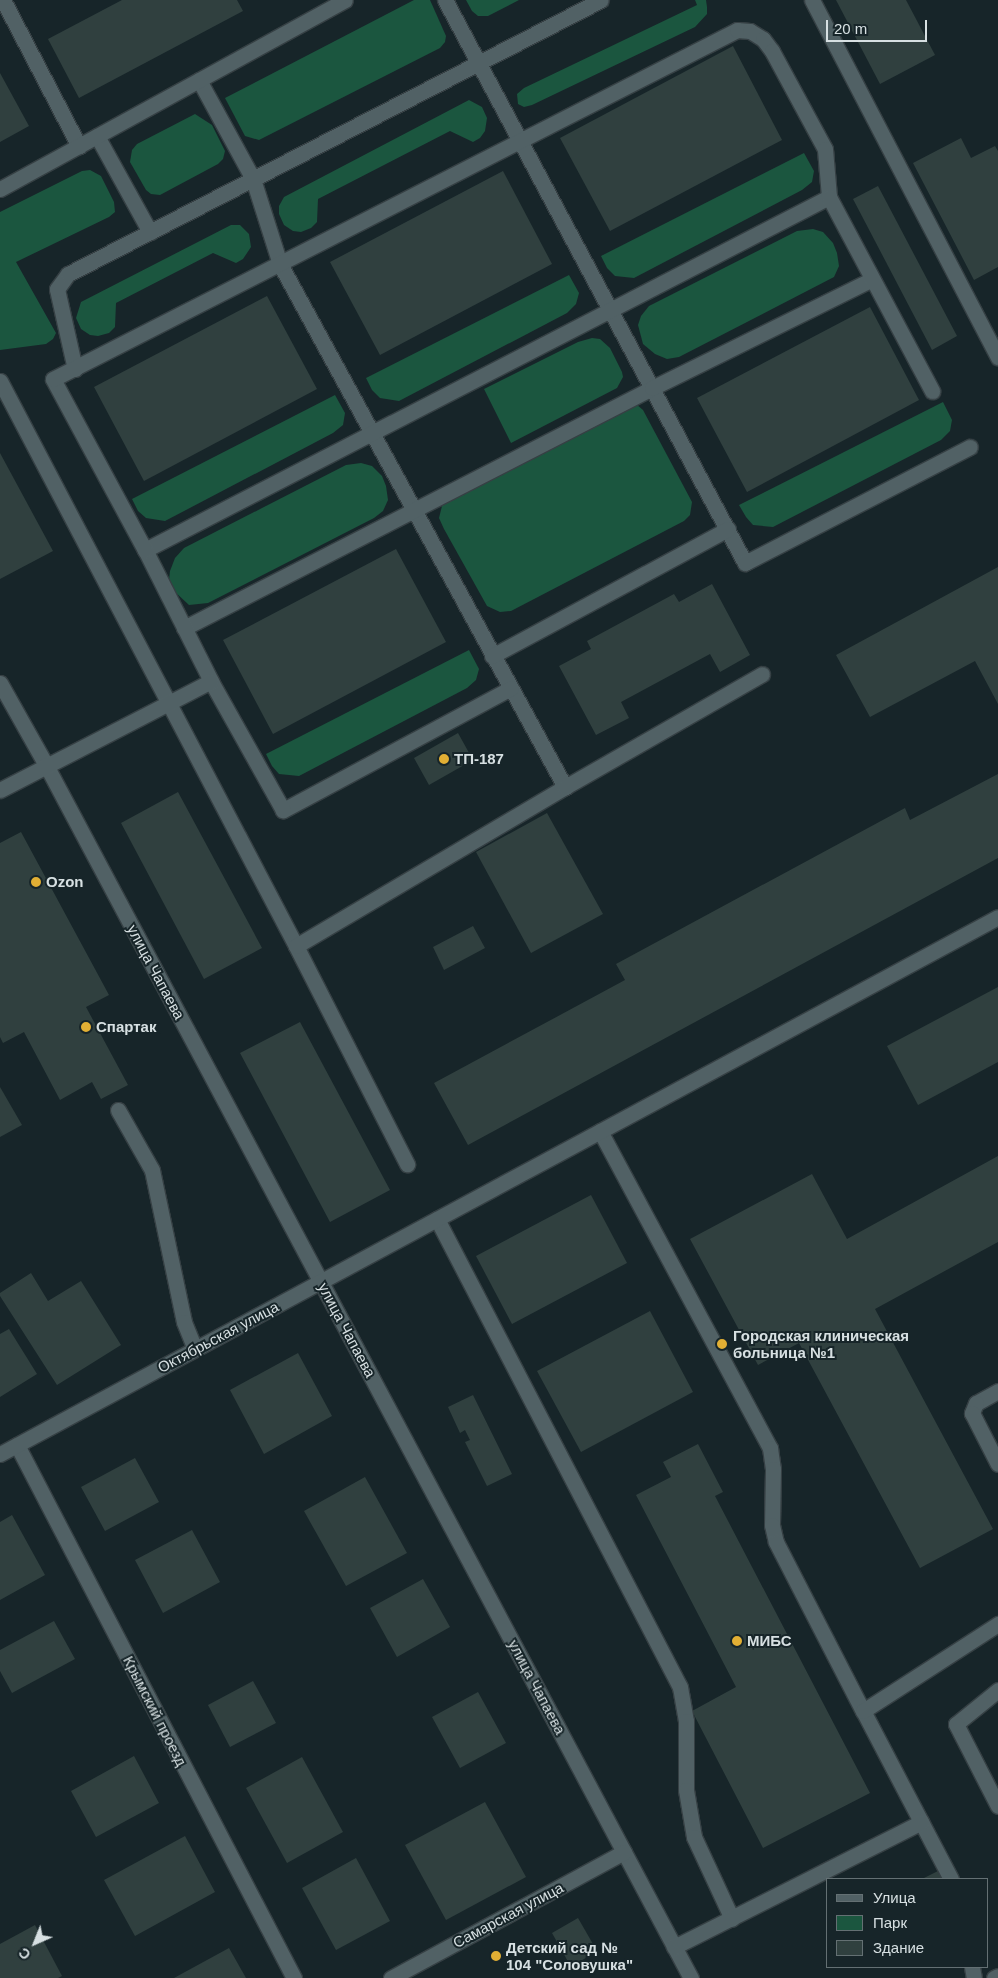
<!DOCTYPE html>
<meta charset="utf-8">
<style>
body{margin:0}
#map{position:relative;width:998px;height:1978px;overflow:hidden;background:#172529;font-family:Helvetica,sans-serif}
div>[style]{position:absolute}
.green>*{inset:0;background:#1b563f}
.building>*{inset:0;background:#30403f}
.roads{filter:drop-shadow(1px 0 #364044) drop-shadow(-1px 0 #364044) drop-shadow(0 1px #364044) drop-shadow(0 -1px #364044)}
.minor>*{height:15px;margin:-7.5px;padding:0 7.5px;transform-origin:7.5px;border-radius:7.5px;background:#516165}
.dots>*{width:14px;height:14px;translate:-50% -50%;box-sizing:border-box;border:2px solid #172529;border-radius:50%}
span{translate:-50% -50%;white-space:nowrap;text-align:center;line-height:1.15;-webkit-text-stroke:4px #172529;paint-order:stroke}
.poi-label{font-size:15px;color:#d7e0e2;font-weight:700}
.left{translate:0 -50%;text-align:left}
.street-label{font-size:15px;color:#d7e0e2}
.legend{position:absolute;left:826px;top:1878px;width:162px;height:90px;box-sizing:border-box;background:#172529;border:1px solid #647073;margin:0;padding:6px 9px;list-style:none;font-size:15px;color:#d7e0e2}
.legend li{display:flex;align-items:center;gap:10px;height:25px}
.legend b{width:25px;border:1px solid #647073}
.north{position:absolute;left:10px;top:1918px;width:50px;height:50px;-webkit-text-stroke:4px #172529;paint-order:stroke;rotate:224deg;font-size:14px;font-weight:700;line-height:20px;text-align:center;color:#d7e0e2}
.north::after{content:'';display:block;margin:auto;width:18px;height:22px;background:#d7e0e2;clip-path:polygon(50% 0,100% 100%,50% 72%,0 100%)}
.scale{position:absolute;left:826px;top:20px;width:101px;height:22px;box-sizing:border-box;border:2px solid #d7e0e2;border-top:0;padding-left:6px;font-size:15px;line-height:18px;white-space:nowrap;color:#d7e0e2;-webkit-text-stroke:4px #172529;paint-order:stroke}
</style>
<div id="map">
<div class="green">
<div style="clip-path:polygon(414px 0,430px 0,446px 36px,445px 42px,440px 48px,259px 140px,245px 136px,225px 98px)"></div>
<div style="clip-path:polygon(466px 0,519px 0,488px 16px,478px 16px,472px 11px)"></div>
<div style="clip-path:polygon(695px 0,706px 0,707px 7px,707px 14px,695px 27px,532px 105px,524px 107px,518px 104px,517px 94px,524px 88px,697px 5px)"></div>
<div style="clip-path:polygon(469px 100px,482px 107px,487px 118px,485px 131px,480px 138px,473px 142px,450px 131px,318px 199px,317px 222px,311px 228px,301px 232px,293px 231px,284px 225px,279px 214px,279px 206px,284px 197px)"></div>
<div style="clip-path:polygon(195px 114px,212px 125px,225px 151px,223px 159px,218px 164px,160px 195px,151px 194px,146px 190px,130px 162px,132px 150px,137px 144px)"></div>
<div style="clip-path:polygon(804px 153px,814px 171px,812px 182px,802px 190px,634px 278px,615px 276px,607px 268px,601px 256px)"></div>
<div style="clip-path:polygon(90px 170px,101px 176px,114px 202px,115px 212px,109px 217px,16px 262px,56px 333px,53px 339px,46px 344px,0 350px,0 212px,82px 171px)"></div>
<div style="clip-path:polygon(231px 225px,240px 225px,249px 234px,251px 247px,243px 259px,236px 263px,213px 253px,116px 303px,115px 327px,109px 333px,98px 336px,90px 335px,81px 329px,76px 318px,81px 302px)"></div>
<div style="clip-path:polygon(813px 229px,823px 232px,833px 243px,837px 253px,839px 266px,834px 277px,679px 357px,667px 359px,655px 354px,643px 344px,638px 325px,641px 316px,649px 306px,797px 231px)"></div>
<div style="clip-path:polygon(569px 275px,579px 293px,576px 304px,567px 313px,399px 401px,380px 398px,372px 390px,366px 378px)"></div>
<div style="clip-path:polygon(592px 338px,600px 339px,610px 348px,622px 372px,623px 377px,617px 388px,511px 443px,484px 389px,578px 342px)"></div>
<div style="clip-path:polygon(335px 395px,345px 413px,343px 425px,333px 433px,165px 521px,146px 518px,138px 511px,132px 499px)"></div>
<div style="clip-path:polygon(943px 402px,952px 420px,950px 431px,941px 440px,773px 527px,753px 525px,746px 517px,739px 505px)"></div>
<div style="clip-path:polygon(636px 404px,643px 410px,692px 502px,690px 515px,684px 521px,511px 611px,500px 612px,487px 606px,444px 529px,439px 518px,443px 502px)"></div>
<div style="clip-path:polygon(361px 463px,372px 466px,382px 476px,386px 486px,388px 500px,383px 511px,374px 518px,208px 603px,189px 605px,174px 591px,169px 580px,170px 571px,175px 558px,184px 548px,346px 465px)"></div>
<div style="clip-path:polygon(469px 650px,479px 669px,476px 680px,467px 688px,299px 776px,279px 774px,272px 766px,266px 754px)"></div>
</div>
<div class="building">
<div style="clip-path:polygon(122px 0,237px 0,243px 11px,79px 98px,48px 39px)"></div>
<div style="clip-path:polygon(836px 0,906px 0,935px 55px,880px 84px)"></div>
<div style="clip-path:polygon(733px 46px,782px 140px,610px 231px,560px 138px)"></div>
<div style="clip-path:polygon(0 73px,29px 126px,0 142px)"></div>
<div style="clip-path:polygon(961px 138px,971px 158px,995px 146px,998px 151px,998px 267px,974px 280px,913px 163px)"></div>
<div style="clip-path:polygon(503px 171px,552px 264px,380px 355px,330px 262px)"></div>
<div style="clip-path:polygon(878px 186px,957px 336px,932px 350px,853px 199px)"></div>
<div style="clip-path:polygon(267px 296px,317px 389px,144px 481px,94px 387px)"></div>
<div style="clip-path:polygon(870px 307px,919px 400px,747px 492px,697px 398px)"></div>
<div style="clip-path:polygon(0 453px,53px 551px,0 579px)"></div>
<div style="clip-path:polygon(396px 549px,446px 642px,273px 734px,223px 640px)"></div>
<div style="clip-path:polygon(998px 567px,998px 704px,975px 661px,870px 717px,836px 655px)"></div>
<div style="clip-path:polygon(712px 584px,750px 655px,720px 672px,710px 654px,621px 702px,629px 718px,596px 735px,559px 666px,591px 649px,587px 641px,674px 594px,679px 602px)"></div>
<div style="clip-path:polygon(458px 733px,473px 760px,429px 785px,414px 758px)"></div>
<div style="clip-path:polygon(998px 774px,998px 858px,468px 1145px,434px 1083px,625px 980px,616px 964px,905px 808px,910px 820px)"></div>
<div style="clip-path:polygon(178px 792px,262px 948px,204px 979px,121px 823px)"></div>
<div style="clip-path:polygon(547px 813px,603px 914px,531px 953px,476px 852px)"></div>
<div style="clip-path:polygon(21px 832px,109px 995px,86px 1007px,128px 1085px,101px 1099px,92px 1082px,60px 1100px,24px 1032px,3px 1043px,0 1037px,0 843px)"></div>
<div style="clip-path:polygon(473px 926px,485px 948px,444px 970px,433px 947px)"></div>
<div style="clip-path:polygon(998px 987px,998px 1062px,918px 1105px,887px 1046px)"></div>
<div style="clip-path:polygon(300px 1022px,390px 1190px,330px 1222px,240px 1053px)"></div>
<div style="clip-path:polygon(0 1087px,22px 1125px,0 1137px)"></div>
<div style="clip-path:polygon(998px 1156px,998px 1242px,875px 1309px,993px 1529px,920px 1568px,799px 1343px,758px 1365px,690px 1239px,812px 1174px,847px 1239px)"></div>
<div style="clip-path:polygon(591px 1195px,627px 1263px,512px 1324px,476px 1256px)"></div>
<div style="clip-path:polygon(31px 1273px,48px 1301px,81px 1281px,121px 1345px,57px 1385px,0 1296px,0 1293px)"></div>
<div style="clip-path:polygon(650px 1311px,693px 1392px,581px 1452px,537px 1371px)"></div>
<div style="clip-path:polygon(9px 1329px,37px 1374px,0 1397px,0 1334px)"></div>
<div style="clip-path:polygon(298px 1353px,332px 1416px,264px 1454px,230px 1390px)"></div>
<div style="clip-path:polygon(473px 1395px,512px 1474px,487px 1486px,465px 1442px,470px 1440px,465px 1430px,460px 1433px,448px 1407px)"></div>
<div style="clip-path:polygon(698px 1444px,723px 1492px,715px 1496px,870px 1793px,763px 1848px,692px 1711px,736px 1687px,636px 1495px,671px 1477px,663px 1462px)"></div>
<div style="clip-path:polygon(135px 1458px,159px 1502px,105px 1531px,81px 1487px)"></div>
<div style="clip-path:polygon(365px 1477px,407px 1553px,346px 1586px,304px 1511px)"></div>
<div style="clip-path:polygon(12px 1515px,45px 1575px,0 1600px,0 1522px)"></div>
<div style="clip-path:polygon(192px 1530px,220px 1582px,163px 1613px,135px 1560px)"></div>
<div style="clip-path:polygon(423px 1579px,450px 1627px,397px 1657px,370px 1608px)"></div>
<div style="clip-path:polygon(54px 1621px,75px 1659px,12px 1693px,0 1671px,0 1650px)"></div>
<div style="clip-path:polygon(253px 1681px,276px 1723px,230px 1747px,208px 1705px)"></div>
<div style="clip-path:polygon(478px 1692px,506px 1743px,460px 1768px,432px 1717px)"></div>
<div style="clip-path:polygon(134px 1756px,159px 1803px,96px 1837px,71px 1791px)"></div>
<div style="clip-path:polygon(302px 1757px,343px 1832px,287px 1863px,246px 1788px)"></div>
<div style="clip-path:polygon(485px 1802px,526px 1877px,446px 1920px,405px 1845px)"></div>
<div style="clip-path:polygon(185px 1836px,215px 1892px,135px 1936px,104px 1880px)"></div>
<div style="clip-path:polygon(356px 1858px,390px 1921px,336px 1950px,302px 1888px)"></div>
<div style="clip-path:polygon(938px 1871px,942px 1879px,922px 1879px)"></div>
<div style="clip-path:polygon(578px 1918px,597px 1951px,571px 1967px,552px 1933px)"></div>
<div style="clip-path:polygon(35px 1925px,62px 1976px,58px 1978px,0 1978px,0 1944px)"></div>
<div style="clip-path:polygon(229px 1948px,246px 1978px,174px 1978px)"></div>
</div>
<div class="roads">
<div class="minor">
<div style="left:3px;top:0;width:165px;rotate:62.5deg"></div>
<div style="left:445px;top:0;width:638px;rotate:61.95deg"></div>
<div style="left:745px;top:563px;width:253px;rotate:-27.3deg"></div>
<div style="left:812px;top:0;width:403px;rotate:62.5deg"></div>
<div style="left:199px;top:80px;width:113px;rotate:61.4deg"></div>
<div style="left:253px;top:179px;width:89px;rotate:72.4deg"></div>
<div style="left:280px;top:264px;width:596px;rotate:61.41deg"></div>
<div style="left:97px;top:136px;width:110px;rotate:61.1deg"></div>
<div style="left:0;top:189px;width:393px;rotate:-28.7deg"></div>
<div style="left:75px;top:369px;width:82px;rotate:-102.7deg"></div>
<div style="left:57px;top:289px;width:19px;rotate:-54deg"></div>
<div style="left:68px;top:274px;width:599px;rotate:-27.21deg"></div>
<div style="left:0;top:381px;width:638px;rotate:62.35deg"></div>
<div style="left:296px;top:946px;width:245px;rotate:63deg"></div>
<div style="left:145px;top:550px;width:770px;rotate:-27.3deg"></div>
<div style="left:184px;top:628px;width:526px;rotate:-27.15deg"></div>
<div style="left:652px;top:388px;width:244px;rotate:-26.3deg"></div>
<div style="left:492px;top:656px;width:268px;rotate:-28.3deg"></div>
<div style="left:0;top:683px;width:94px;rotate:60.7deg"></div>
<div style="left:46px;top:765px;width:1374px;rotate:62deg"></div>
<div style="left:511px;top:688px;width:259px;rotate:151.8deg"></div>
<div style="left:283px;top:810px;width:148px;rotate:-119.2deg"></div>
<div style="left:211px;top:681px;width:147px;rotate:-116.7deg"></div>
<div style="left:145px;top:550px;width:194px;rotate:-118.3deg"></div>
<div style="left:53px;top:379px;width:768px;rotate:-27.03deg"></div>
<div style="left:737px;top:30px;width:13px;rotate:4deg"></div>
<div style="left:750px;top:31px;width:15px;rotate:32deg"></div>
<div style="left:763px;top:39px;width:15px;rotate:53deg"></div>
<div style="left:772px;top:51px;width:111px;rotate:61.6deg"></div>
<div style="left:825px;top:149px;width:48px;rotate:85.2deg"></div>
<div style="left:829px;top:197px;width:220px;rotate:62deg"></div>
<div style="left:0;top:790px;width:237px;rotate:-27.3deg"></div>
<div style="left:296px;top:946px;width:312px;rotate:-30.6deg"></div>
<div style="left:565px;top:787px;width:227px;rotate:-29.8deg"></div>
<div style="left:118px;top:1110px;width:69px;rotate:60.5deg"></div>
<div style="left:152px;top:1170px;width:155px;rotate:78.1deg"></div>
<div style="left:184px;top:1322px;width:29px;rotate:68deg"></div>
<div style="left:600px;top:1131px;width:360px;rotate:61.8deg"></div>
<div style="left:770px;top:1448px;width:21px;rotate:82deg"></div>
<div style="left:773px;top:1469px;width:56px;rotate:91deg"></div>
<div style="left:772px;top:1525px;width:17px;rotate:77deg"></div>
<div style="left:776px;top:1542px;width:190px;rotate:62.8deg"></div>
<div style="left:437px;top:1219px;width:527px;rotate:62.56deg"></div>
<div style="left:680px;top:1687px;width:35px;rotate:80deg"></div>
<div style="left:686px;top:1721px;width:69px;rotate:90deg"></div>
<div style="left:686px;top:1790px;width:48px;rotate:80.3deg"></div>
<div style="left:694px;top:1837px;width:90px;rotate:65.1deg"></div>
<div style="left:998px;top:1391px;width:25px;rotate:151deg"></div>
<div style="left:976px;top:1403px;width:11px;rotate:112deg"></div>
<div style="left:972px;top:1413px;width:57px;rotate:63deg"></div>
<div style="left:17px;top:1445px;width:601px;rotate:62.54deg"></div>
<div style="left:0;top:1454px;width:1133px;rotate:-28.28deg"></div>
<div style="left:998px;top:1690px;width:54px;rotate:141deg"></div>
<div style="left:956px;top:1724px;width:92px;rotate:62.9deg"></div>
<div style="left:951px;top:1879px;width:190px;rotate:-117.6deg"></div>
<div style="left:863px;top:1711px;width:161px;rotate:-32.8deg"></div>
<div style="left:674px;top:1947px;width:277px;rotate:-26.8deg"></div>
<div style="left:972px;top:1967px;width:11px;rotate:80deg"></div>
<div style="left:391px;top:1978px;width:265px;rotate:-28.4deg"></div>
<div style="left:994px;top:1978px;width:4px;rotate:-27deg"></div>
</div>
</div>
<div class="dots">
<div style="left:444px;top:759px;background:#e2af34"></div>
<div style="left:36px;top:882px;background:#e2af34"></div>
<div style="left:86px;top:1027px;background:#e2af34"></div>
<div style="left:722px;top:1344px;background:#e2af34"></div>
<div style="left:737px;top:1641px;background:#e2af34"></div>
<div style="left:496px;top:1956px;background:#e2af34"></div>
</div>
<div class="poi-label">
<span class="left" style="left:454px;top:759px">ТП-187</span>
<span class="left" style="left:46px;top:882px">Ozon</span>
<span class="left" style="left:96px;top:1027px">Спартак</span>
<span class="left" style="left:733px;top:1344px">Городская клиническая<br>больница №1</span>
<span class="left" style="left:747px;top:1641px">МИБС</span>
<span class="left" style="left:506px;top:1956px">Детский сад №<br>104 "Соловушка"</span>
</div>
<div class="street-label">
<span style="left:156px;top:972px;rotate:62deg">улица Чапаева</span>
<span style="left:347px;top:1330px;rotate:62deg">улица Чапаева</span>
<span style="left:218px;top:1337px;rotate:-28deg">Октябрьская улица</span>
<span style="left:537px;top:1687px;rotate:62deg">улица Чапаева</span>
<span style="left:155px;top:1711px;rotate:63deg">Крымский проезд</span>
<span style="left:508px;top:1915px;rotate:-28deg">Самарская улица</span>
</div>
<ul class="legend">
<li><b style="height:6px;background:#516165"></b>Улица</li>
<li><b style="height:14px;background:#1b563f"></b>Парк</li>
<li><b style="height:14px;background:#30403f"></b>Здание</li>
</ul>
<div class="north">С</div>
<div class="scale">20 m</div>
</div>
